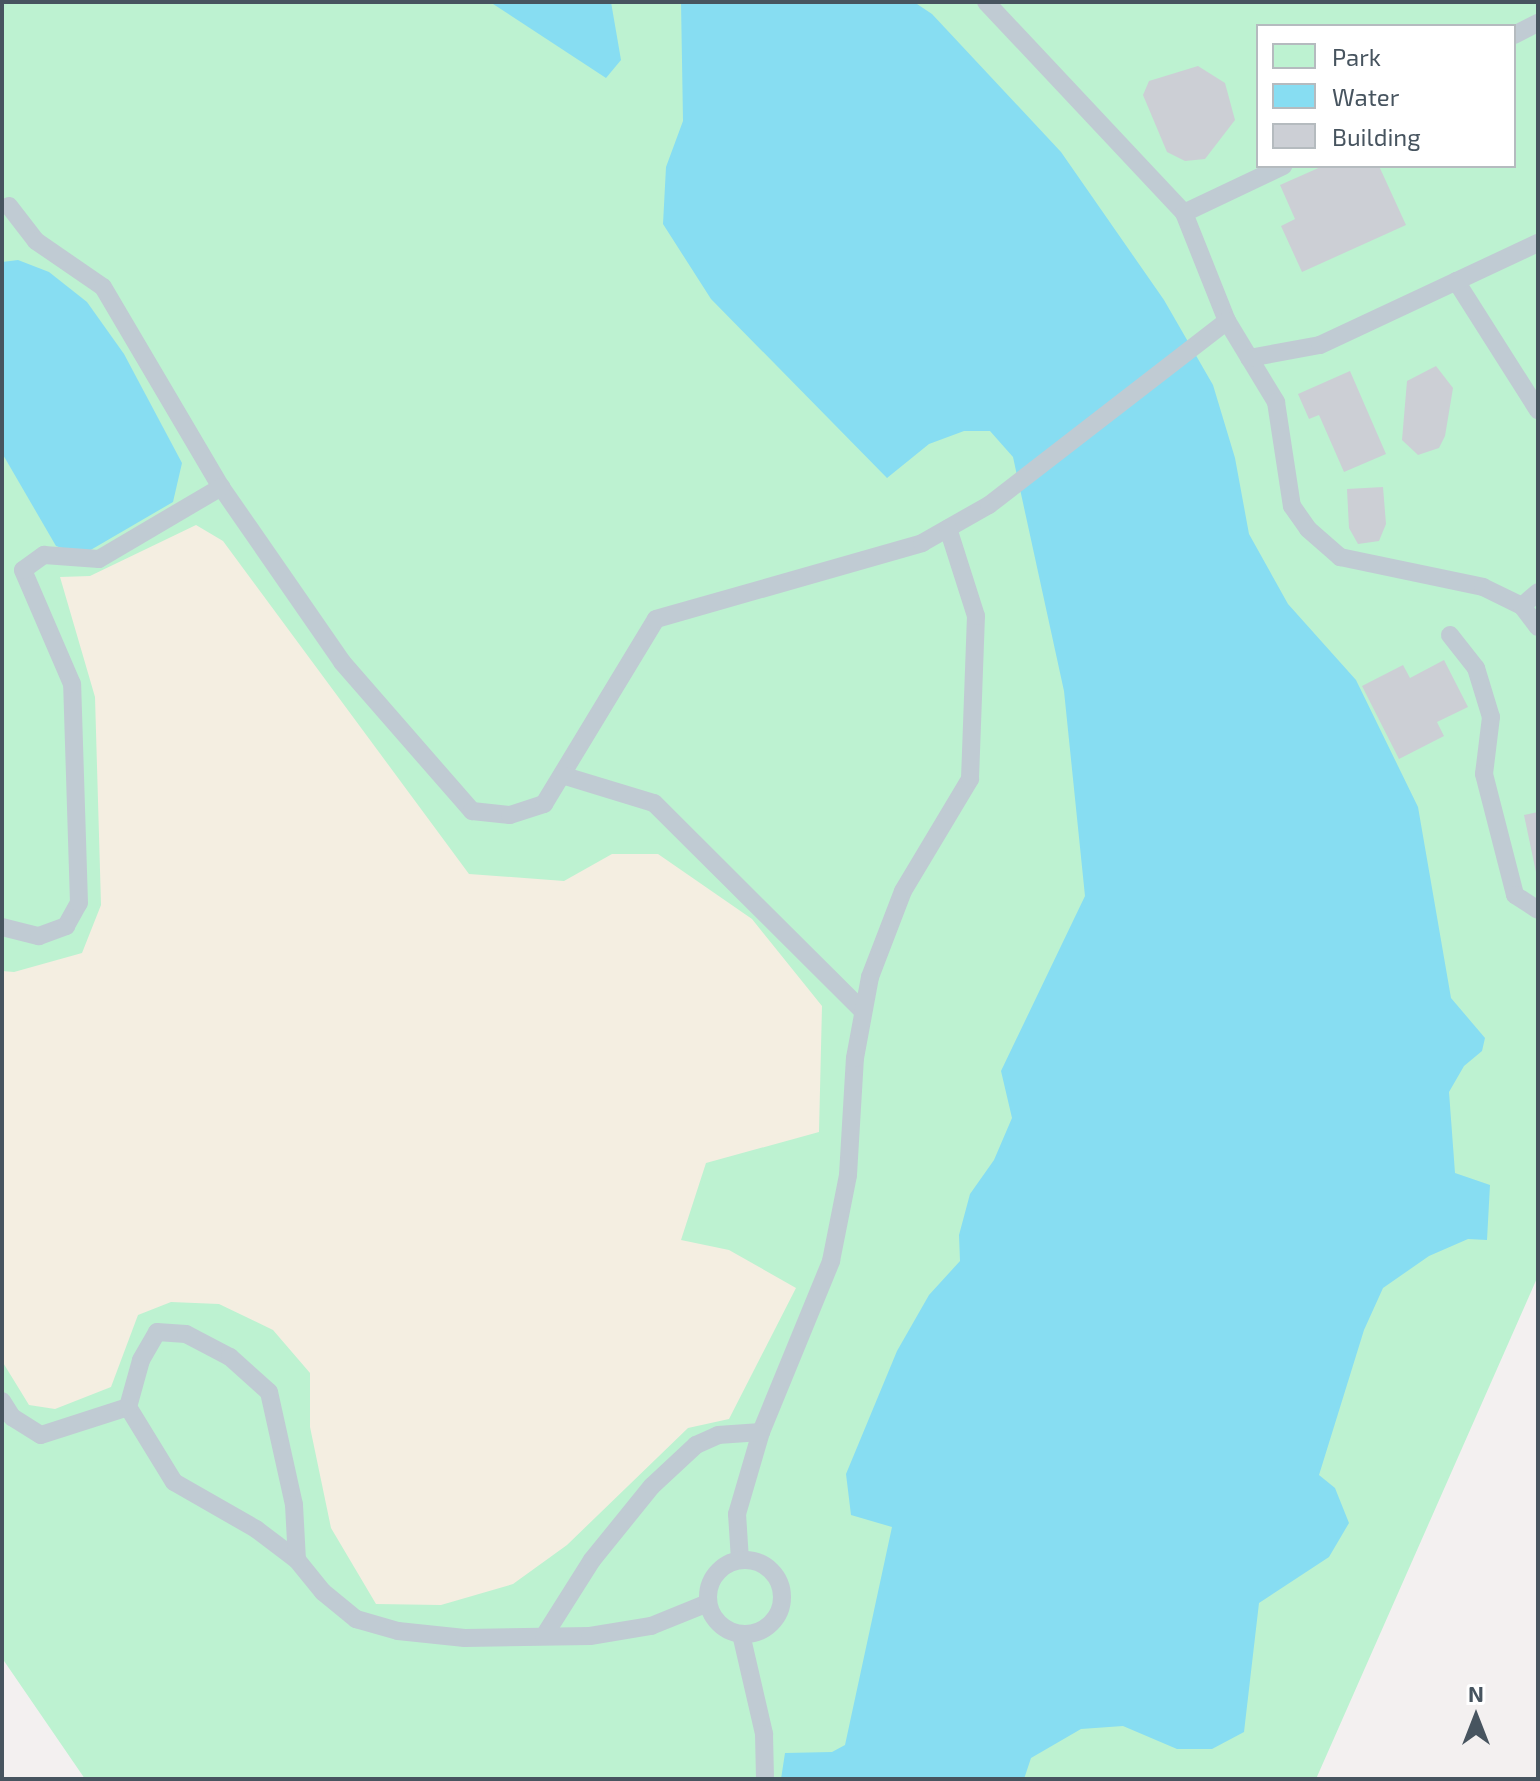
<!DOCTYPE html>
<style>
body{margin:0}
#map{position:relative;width:1540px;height:1781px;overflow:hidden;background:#f3f0f0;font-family:"Exo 2",sans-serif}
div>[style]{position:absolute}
.green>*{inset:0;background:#bdf2d1}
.sand>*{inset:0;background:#f4eee1}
.water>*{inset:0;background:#87ddf2}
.building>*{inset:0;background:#cccfd5}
.service>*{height:18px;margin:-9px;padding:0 9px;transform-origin:9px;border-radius:9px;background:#c0cbd3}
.service>.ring{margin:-9px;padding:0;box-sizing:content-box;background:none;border:18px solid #c0cbd3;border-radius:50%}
span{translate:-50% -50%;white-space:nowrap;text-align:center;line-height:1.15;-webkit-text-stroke:8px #fff;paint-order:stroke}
.frame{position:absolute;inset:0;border:4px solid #47545f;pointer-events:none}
.legend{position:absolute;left:1256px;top:24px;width:260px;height:144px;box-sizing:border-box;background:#fff;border:2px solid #b5bbbf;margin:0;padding:10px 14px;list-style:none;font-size:24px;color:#47545f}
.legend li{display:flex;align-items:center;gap:16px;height:40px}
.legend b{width:40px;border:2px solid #b5bbbf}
.north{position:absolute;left:1436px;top:1677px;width:80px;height:80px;-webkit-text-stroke:6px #fff;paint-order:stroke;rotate:0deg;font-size:22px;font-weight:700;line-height:32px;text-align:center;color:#47545f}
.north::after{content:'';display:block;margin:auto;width:28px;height:36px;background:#47545f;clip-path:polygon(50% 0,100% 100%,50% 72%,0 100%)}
</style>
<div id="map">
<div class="green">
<div style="clip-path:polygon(evenodd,2px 2px,1538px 2px,1538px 1276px,1316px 1779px,85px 1779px,2px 1658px,2px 2px,1258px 26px,1514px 26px,1514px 166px,1258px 166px,1258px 26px)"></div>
</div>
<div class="sand">
<div style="clip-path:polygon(196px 525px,223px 541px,469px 874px,564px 881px,612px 854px,658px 854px,752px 919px,822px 1006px,819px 1132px,706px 1163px,681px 1240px,729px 1250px,796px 1288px,729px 1419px,688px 1428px,567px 1545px,513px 1584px,441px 1605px,376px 1604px,331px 1528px,310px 1427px,310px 1373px,273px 1330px,219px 1304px,171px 1302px,138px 1315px,111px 1387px,55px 1409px,29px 1405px,2px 1361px,2px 971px,14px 972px,82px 953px,101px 905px,95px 697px,60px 577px,90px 576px)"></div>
</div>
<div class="water">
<div style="clip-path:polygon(490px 2px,611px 2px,621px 60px,606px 78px)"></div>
<div style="clip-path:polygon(681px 2px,914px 2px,932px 14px,1061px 152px,1164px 300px,1213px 385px,1235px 458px,1249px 534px,1288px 604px,1356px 680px,1418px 807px,1451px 998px,1485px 1038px,1482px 1051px,1464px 1066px,1449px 1092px,1455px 1173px,1490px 1185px,1487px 1240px,1468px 1239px,1429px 1256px,1383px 1288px,1364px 1330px,1319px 1475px,1335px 1488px,1349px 1523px,1329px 1557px,1259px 1603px,1244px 1732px,1212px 1749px,1177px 1749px,1123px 1726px,1081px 1729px,1031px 1758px,1024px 1779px,781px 1779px,785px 1753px,832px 1752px,845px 1745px,892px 1527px,851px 1515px,846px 1474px,897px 1351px,929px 1295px,960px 1261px,959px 1235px,970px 1194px,994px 1160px,1012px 1118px,1001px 1071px,1085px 896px,1064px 691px,1013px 457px,990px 431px,964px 431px,929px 444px,887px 478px,711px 299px,663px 224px,666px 167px,683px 121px)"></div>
<div style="clip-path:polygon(18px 260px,49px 272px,87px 302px,124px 354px,182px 463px,173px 502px,82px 555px,56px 546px,2px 453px,2px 262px)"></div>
</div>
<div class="building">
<div style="clip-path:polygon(1198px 66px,1225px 83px,1235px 120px,1205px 159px,1185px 161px,1167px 152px,1143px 95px,1149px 81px)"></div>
<div style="clip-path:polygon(1323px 166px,1379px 166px,1406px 225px,1302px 272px,1281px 226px,1295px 219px,1280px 185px)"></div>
<div style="clip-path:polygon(1436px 366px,1453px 388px,1445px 436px,1439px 448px,1418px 455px,1402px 440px,1407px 381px)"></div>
<div style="clip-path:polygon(1350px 371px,1386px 454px,1344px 472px,1319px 415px,1309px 419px,1298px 394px)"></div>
<div style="clip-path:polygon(1383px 487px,1386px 524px,1379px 541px,1358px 544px,1349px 528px,1347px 489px)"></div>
<div style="clip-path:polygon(1444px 660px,1468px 707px,1437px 722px,1444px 736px,1399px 759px,1362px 686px,1403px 665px,1410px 678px)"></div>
<div style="clip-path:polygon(1538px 812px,1538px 877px,1537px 877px,1524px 815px)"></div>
</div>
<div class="service">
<div style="left:986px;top:2px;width:289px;rotate:46.8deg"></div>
<div style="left:1184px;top:213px;width:116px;rotate:68.3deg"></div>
<div style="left:1227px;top:321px;width:95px;rotate:58.8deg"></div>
<div style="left:1276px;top:402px;width:105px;rotate:81.3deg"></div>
<div style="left:1292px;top:506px;width:28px;rotate:55deg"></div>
<div style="left:1308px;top:529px;width:43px;rotate:41.2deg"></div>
<div style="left:1340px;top:557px;width:146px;rotate:11.8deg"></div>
<div style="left:1483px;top:587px;width:43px;rotate:26deg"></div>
<div style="left:1522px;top:606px;width:26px;rotate:53deg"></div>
<div style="left:1514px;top:35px;width:27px;rotate:-27deg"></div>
<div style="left:9px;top:206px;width:44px;rotate:52.4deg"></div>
<div style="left:36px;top:241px;width:81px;rotate:34.5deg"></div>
<div style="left:103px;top:287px;width:232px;rotate:59.5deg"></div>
<div style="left:221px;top:487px;width:213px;rotate:55.3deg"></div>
<div style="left:342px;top:662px;width:198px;rotate:48.9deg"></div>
<div style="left:472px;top:811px;width:38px;rotate:6deg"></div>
<div style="left:510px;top:815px;width:36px;rotate:-18deg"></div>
<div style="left:544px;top:804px;width:216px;rotate:-58.8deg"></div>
<div style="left:656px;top:619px;width:277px;rotate:-15.9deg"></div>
<div style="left:922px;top:543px;width:77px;rotate:-29.6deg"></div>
<div style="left:989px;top:505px;width:301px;rotate:-37.7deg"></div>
<div style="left:1184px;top:213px;width:110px;rotate:-25.4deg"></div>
<div style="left:1456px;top:281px;width:153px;rotate:57.6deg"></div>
<div style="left:1249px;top:358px;width:72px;rotate:-10.4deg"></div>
<div style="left:1320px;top:345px;width:241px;rotate:-25.1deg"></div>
<div style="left:1522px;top:606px;width:21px;rotate:-41deg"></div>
<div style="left:1450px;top:635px;width:42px;rotate:51.8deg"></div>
<div style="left:1476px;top:668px;width:51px;rotate:73deg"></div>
<div style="left:1491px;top:717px;width:57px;rotate:97deg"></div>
<div style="left:1484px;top:774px;width:125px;rotate:75.6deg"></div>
<div style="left:1515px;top:895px;width:27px;rotate:33deg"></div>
<div style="left:565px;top:776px;width:93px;rotate:16.9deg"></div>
<div style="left:654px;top:803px;width:295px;rotate:44.9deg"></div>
<div style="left:2px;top:927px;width:38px;rotate:14deg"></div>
<div style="left:39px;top:936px;width:29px;rotate:-20deg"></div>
<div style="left:66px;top:926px;width:26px;rotate:-61deg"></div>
<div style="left:79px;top:903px;width:219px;rotate:-91.8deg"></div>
<div style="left:72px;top:684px;width:124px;rotate:-113.3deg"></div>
<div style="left:23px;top:570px;width:26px;rotate:-36deg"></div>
<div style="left:44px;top:555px;width:55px;rotate:4.2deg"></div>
<div style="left:99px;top:559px;width:142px;rotate:-30.5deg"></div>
<div style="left:2px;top:1401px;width:19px;rotate:58deg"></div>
<div style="left:12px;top:1417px;width:34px;rotate:32deg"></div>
<div style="left:41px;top:1435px;width:91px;rotate:-17.8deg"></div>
<div style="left:128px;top:1407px;width:88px;rotate:58.5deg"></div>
<div style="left:174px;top:1482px;width:95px;rotate:29.8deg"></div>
<div style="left:256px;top:1529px;width:51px;rotate:37.1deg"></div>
<div style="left:297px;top:1560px;width:41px;rotate:50.9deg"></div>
<div style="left:323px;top:1592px;width:43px;rotate:39.3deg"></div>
<div style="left:356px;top:1619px;width:44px;rotate:15.9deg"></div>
<div style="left:398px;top:1631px;width:67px;rotate:6deg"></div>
<div style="left:465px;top:1638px;width:125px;rotate:-0.9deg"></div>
<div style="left:590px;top:1636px;width:62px;rotate:-9.3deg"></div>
<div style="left:651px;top:1626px;width:61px;rotate:-22deg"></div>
<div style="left:128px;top:1407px;width:49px;rotate:-74.5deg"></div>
<div style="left:141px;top:1360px;width:32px;rotate:-60deg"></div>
<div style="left:157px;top:1332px;width:29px;rotate:4deg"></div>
<div style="left:186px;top:1334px;width:50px;rotate:27.6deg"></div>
<div style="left:230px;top:1357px;width:52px;rotate:41.9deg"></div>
<div style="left:269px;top:1392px;width:116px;rotate:77.5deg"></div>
<div style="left:294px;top:1505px;width:55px;rotate:86.9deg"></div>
<div style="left:740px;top:1560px;width:46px;rotate:-93.7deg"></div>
<div style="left:737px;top:1514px;width:85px;rotate:-73.7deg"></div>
<div style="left:761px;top:1432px;width:185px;rotate:-67.7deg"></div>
<div style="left:831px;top:1261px;width:88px;rotate:-78.8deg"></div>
<div style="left:848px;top:1175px;width:117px;rotate:-86.6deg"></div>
<div style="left:855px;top:1058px;width:82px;rotate:-79.5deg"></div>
<div style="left:870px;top:977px;width:92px;rotate:-69deg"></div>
<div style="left:903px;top:891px;width:131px;rotate:-59.1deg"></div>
<div style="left:970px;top:779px;width:163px;rotate:-87.9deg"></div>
<div style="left:976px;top:616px;width:92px;rotate:-107.7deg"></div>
<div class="ring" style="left:708px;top:1560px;width:56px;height:56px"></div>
<div style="left:741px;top:1634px;width:103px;rotate:77deg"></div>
<div style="left:764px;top:1734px;width:45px;rotate:88.7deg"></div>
<div style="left:544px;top:1636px;width:90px;rotate:-57.7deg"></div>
<div style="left:592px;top:1560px;width:95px;rotate:-51deg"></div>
<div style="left:652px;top:1486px;width:60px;rotate:-43deg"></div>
<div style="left:696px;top:1445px;width:24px;rotate:-24deg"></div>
<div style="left:718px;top:1435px;width:43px;rotate:-4deg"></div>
</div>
<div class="frame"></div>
<ul class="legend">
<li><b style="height:22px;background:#bdf2d1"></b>Park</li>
<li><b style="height:22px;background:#87ddf2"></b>Water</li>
<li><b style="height:22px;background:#cccfd5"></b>Building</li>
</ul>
<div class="north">N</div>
</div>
